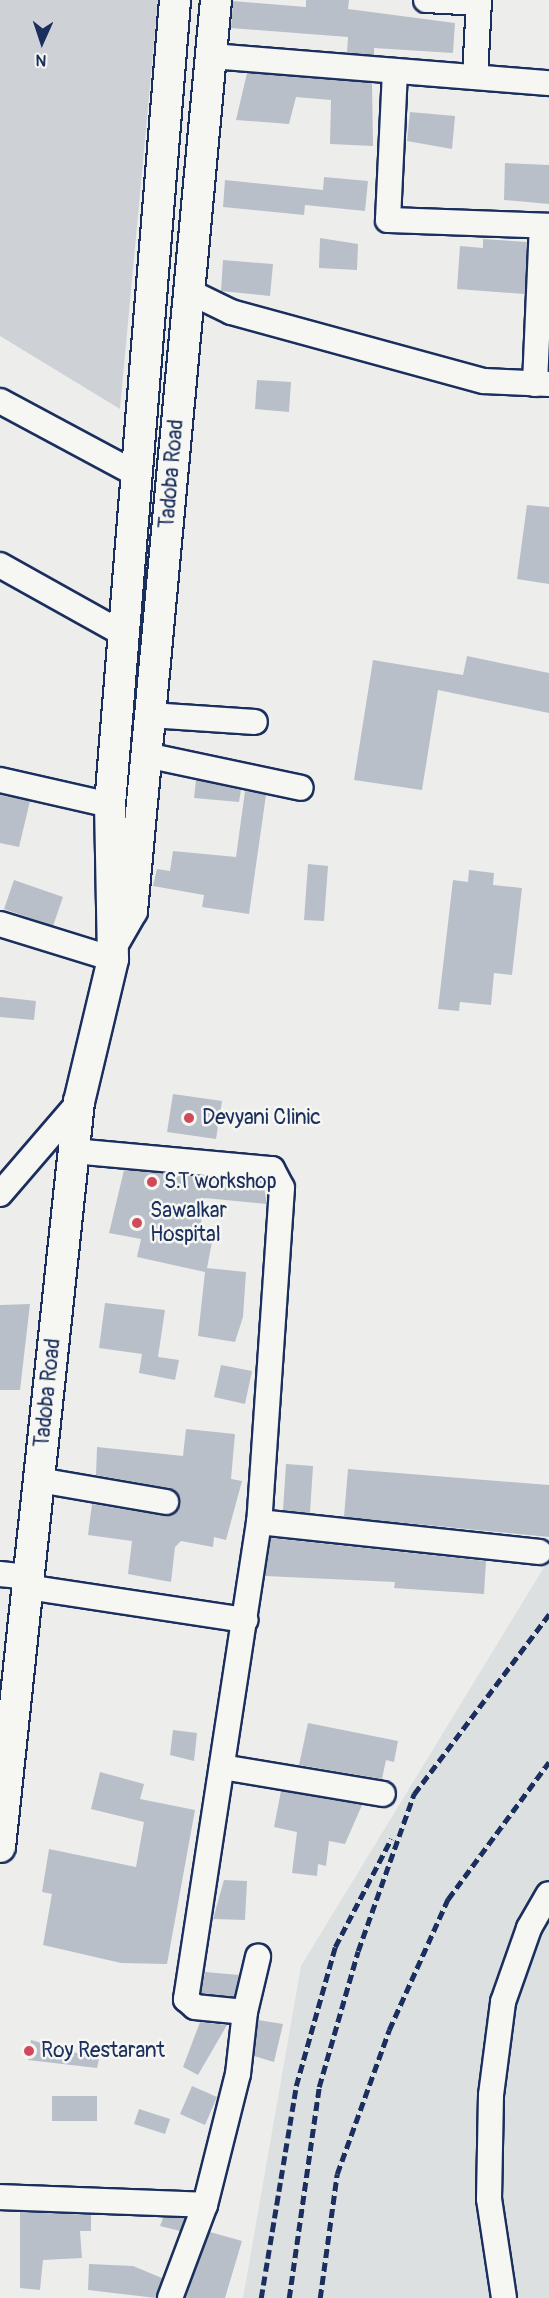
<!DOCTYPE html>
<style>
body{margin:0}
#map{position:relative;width:549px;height:2298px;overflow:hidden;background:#edeeec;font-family:Pangolin,sans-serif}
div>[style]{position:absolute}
.built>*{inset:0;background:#dde0e1}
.green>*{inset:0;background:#ced2d7}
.building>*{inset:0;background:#b9bfc8}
.roads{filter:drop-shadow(2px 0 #1b2f5e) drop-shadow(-2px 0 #1b2f5e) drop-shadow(0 2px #1b2f5e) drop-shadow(0 -2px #1b2f5e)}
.minor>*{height:24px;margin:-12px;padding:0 12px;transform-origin:12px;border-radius:12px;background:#f6f6f2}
.major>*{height:30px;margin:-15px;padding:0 15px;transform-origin:15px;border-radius:15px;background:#f6f6f2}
.rail>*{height:4.5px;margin-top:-2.25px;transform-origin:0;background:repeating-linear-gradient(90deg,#1b2f5e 0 9px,transparent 0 13.5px)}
.dots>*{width:16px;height:16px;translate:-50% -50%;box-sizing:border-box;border:3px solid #f6f6f2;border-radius:50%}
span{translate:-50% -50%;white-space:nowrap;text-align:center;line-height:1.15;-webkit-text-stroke:5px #f6f6f2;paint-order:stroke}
.street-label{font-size:21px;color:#1b2f5e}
.poi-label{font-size:21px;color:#1b2f5e}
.left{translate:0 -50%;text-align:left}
.north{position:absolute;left:12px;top:12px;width:60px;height:60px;-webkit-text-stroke:4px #f6f6f2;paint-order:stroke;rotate:183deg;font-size:16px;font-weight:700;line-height:24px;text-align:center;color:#1b2f5e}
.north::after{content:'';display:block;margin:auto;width:21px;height:27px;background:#1b2f5e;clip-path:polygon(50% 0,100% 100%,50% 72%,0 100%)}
</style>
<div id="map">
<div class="built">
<div style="clip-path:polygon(549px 1559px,549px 2298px,243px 2298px,301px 1966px)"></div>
</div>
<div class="green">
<div style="clip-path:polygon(0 0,158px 0,120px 409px,0 336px)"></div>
</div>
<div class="building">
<div style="clip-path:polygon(306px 0,349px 0,348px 9px,455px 23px,453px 53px,374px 48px,374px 55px,347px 53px,348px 37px,231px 28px,233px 1px,306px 7px)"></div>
<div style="clip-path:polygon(247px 73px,372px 83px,373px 146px,330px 144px,331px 100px,296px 97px,289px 124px,236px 120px)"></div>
<div style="clip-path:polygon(410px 112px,455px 116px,452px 149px,407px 141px)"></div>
<div style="clip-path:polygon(505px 163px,549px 165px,549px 204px,504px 200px)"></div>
<div style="clip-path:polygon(324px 177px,368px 181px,365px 211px,305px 205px,304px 215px,223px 207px,225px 180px,323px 190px)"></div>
<div style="clip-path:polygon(320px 238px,358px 244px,357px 270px,319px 268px)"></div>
<div style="clip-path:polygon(483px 239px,527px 242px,525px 294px,457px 289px,460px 246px,483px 248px)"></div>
<div style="clip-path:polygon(223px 260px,273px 264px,270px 296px,221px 291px)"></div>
<div style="clip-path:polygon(257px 380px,291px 382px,289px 412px,255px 409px)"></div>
<div style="clip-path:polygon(527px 505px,549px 507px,549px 584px,517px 579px)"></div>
<div style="clip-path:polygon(467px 656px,549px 673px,549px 713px,438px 690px,422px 790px,354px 780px,373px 660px,463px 675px)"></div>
<div style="clip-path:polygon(196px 780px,241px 790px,239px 802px,194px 798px)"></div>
<div style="clip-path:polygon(245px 791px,266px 795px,249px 914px,202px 907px,204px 895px,153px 886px,157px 869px,170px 871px,173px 851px,236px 857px)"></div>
<div style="clip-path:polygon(0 795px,30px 801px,19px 847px,0 843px)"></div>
<div style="clip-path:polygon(308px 864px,328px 866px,324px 921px,304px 920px)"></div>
<div style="clip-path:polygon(469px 870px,494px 873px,493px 885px,522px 888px,512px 975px,494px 973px,491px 1005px,460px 1002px,459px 1011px,438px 1009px,453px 880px,468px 882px)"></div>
<div style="clip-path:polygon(14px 880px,63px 897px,53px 926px,4px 909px)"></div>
<div style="clip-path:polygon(0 997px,36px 1001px,34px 1020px,0 1017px)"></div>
<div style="clip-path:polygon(173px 1094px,222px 1101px,216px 1139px,167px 1132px)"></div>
<div style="clip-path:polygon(124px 1170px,263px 1182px,267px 1204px,205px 1198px,200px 1230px,214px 1232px,207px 1268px,246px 1272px,243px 1317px,235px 1342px,198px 1336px,205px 1272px,137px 1257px,141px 1239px,109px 1233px)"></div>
<div style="clip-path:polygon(105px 1303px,165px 1310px,158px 1357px,179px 1360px,175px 1380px,139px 1373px,142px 1354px,99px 1348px)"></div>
<div style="clip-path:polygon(30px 1304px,20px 1390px,0 1390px,0 1305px)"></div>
<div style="clip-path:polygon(221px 1365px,252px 1371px,245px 1404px,214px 1397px)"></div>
<div style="clip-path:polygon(186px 1429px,235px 1434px,231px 1479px,242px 1481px,226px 1540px,214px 1537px,213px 1547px,181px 1541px,175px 1547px,171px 1582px,128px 1574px,132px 1541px,88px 1535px,92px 1504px,164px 1516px,177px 1511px,180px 1498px,168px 1488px,96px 1475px,97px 1447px,183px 1456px)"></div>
<div style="clip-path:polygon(286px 1464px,313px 1466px,310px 1513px,283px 1510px)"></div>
<div style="clip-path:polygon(348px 1469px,549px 1485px,549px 1537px,344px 1517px)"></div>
<div style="clip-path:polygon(271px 1538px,486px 1561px,484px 1594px,394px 1588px,395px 1582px,265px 1576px)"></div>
<div style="clip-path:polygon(308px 1723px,398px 1741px,394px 1762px,386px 1760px,382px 1779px,299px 1765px)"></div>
<div style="clip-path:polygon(173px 1730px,197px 1733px,194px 1761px,170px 1755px)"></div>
<div style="clip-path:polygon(100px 1772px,144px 1784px,140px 1799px,195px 1810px,167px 1964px,121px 1963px,43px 1945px,52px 1894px,42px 1892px,49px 1849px,136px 1867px,144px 1822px,91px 1809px)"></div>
<div style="clip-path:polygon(281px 1791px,362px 1805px,345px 1844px,329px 1841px,326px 1866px,318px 1864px,317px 1876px,292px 1873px,297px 1832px,274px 1827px)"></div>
<div style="clip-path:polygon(224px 1880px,247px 1881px,245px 1920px,213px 1919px)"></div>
<div style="clip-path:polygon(205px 1972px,239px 1975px,234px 1997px,201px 1993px)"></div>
<div style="clip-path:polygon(258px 2020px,283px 2024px,274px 2062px,254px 2056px)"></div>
<div style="clip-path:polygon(200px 2022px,227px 2025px,198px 2075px,183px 2067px)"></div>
<div style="clip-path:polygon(31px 2040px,99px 2059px,97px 2068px,28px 2060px)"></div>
<div style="clip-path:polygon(192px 2086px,217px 2097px,205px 2125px,180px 2114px)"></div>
<div style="clip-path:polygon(52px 2096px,97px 2096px,97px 2121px,52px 2121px)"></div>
<div style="clip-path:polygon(139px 2109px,170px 2119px,165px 2134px,134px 2124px)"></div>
<div style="clip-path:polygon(20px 2212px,91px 2215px,91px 2231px,80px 2231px,82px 2258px,43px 2260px,40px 2290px,20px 2288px)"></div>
<div style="clip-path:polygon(163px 2218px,185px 2218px,180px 2231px,160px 2226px)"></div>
<div style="clip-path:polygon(210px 2232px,242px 2241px,225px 2298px,185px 2298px)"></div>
<div style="clip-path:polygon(89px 2264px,133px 2266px,162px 2278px,156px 2298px,88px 2290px)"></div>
</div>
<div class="roads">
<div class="minor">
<div style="left:426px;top:0;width:53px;rotate:3.2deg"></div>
<div style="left:211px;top:56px;width:339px;rotate:4.6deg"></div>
<div style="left:395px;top:71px;width:149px;rotate:92.7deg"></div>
<div style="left:388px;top:220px;width:161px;rotate:2.1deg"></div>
<div style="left:475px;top:77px;width:77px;rotate:-87deg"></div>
<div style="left:188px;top:291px;width:48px;rotate:26deg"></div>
<div style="left:231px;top:312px;width:262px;rotate:15.3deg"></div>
<div style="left:484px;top:381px;width:65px;rotate:2.6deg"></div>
<div style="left:535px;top:384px;width:158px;rotate:-87.5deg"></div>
<div style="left:0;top:401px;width:157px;rotate:28.2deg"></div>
<div style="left:0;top:565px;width:143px;rotate:29.2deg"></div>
<div style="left:150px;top:715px;width:105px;rotate:3.8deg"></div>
<div style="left:146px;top:755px;width:158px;rotate:12deg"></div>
<div style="left:0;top:780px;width:113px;rotate:12.8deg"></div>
<div style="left:0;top:924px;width:118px;rotate:17.2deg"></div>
<div style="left:73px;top:1151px;width:200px;rotate:5.2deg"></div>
<div style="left:272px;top:1169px;width:21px;rotate:62deg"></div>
<div style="left:282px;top:1188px;width:335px;rotate:93.9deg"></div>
<div style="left:259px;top:1522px;width:483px;rotate:98.7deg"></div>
<div style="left:186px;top:1999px;width:12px;rotate:42deg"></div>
<div style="left:195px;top:2007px;width:50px;rotate:5.7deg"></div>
<div style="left:0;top:1194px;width:121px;rotate:-49.3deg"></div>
<div style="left:39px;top:1480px;width:129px;rotate:9.8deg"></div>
<div style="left:259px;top:1522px;width:282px;rotate:6.1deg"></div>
<div style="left:0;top:1574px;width:28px;rotate:6deg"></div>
<div style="left:27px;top:1587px;width:221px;rotate:8.6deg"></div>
<div style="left:222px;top:1767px;width:163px;rotate:9.5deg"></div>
<div style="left:0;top:2197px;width:205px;rotate:2.2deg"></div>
<div style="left:170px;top:2298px;width:99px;rotate:-69.4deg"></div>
<div style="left:205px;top:2205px;width:135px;rotate:-75.9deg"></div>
<div style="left:238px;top:2074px;width:62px;rotate:-83.6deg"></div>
<div style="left:245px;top:2012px;width:57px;rotate:-76.7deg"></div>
<div style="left:504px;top:2298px;width:100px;rotate:-98.6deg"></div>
<div style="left:489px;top:2199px;width:104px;rotate:-88.9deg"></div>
<div style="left:491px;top:2095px;width:94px;rotate:-82.6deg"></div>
<div style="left:503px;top:2002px;width:78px;rotate:-70.6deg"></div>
<div style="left:529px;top:1928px;width:39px;rotate:-60deg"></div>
</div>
<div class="major">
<div style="left:114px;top:942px;width:36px;rotate:-60deg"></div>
<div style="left:132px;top:911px;width:915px;rotate:-84.73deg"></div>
<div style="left:0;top:1847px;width:749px;rotate:-83.95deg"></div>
<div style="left:79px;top:1102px;width:147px;rotate:-76.6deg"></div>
<div style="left:113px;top:959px;width:154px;rotate:-91.1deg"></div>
<div style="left:110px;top:805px;width:808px;rotate:-85.38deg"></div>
</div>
</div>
<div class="rail">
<div style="left:261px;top:2298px;width:215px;rotate:-80.6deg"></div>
<div style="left:296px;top:2086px;width:144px;rotate:-74.3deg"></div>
<div style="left:335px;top:1947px;width:122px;rotate:-62.6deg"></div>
<div style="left:289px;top:2298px;width:213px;rotate:-81.9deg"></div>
<div style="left:319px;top:2087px;width:141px;rotate:-74deg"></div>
<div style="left:358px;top:1951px;width:167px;rotate:-70.4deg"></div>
<div style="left:414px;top:1794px;width:225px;rotate:-53.1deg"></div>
<div style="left:320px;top:2298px;width:125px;rotate:-82.2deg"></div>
<div style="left:337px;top:2174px;width:153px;rotate:-70.1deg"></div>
<div style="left:389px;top:2030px;width:144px;rotate:-65.8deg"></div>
<div style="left:448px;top:1899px;width:170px;rotate:-53.6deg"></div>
</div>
<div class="dots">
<div style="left:189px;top:1118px;background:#d1495b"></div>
<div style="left:152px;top:1182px;background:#d1495b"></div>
<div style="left:137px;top:1223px;background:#d1495b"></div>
<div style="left:29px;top:2051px;background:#d1495b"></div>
</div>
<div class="street-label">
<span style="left:172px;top:474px;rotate:-85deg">Tadoba Road</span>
<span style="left:48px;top:1393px;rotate:-84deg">Tadoba Road</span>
</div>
<div class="poi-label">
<span class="left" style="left:202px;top:1118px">Devyani Clinic</span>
<span class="left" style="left:164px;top:1182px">S.T workshop</span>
<span class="left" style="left:150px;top:1223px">Sawalkar<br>Hospital</span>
<span class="left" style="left:41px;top:2051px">Roy Restarant</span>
</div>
<div class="north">N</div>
</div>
